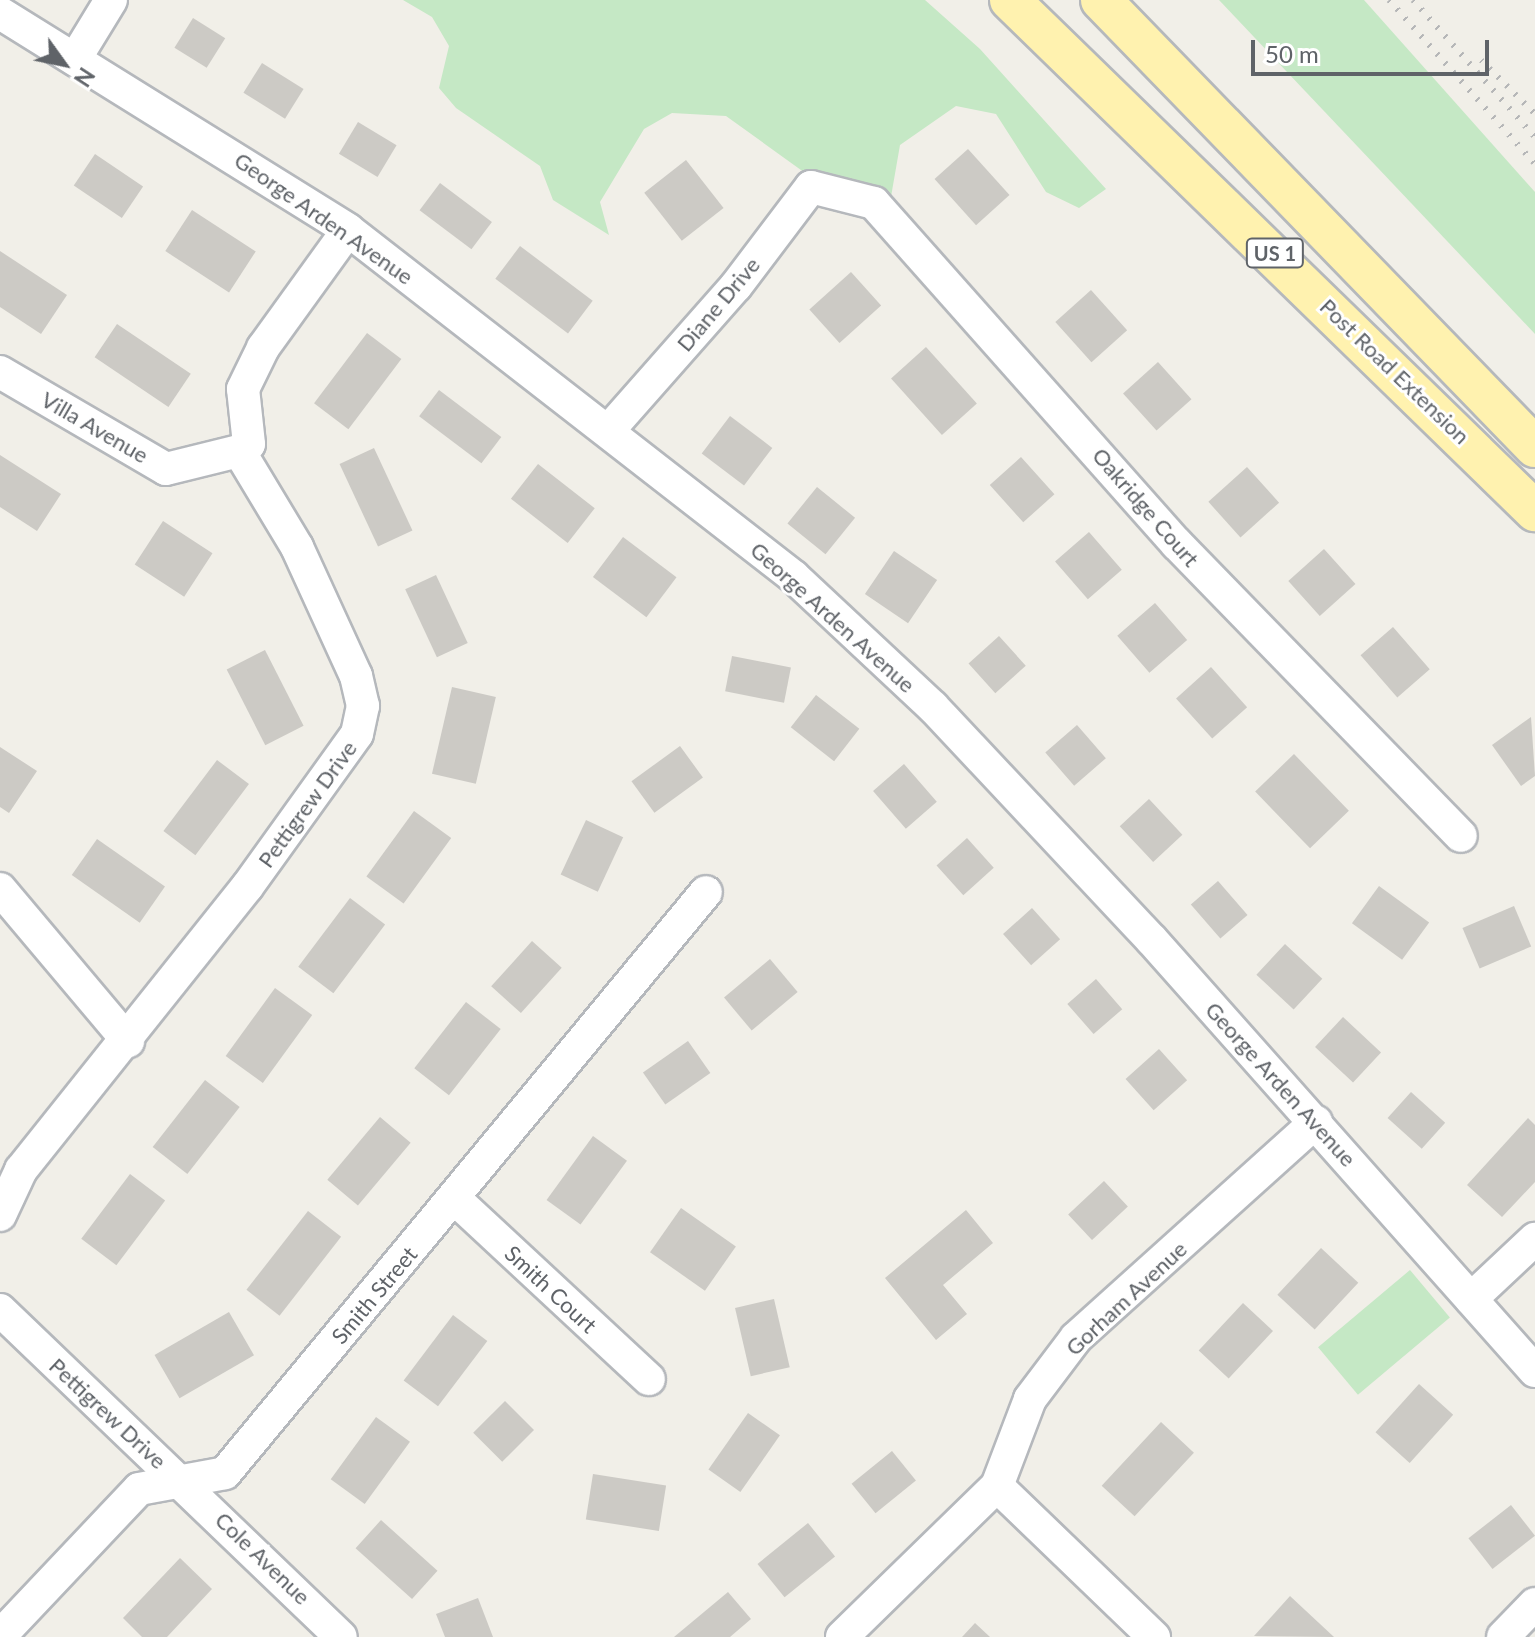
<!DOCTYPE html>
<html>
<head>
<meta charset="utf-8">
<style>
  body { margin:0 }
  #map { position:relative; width:1535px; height:1637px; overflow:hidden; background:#f1efe8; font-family:Lato,sans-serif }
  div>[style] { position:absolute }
  .green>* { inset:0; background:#c5e8c5; transform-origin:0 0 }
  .building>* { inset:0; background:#cccac5; transform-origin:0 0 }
  .roads { filter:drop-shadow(2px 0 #b5b8bc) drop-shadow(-2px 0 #b5b8bc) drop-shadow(0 2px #b5b8bc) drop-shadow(0 -2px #b5b8bc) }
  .minor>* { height:32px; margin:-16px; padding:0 16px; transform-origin:16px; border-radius:16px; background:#fff }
  .major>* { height:40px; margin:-20px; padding:0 20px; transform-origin:20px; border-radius:20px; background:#fff2af }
  .rail>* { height:6px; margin-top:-3px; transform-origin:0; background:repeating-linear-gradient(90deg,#b6b7b8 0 2px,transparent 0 12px) }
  span { translate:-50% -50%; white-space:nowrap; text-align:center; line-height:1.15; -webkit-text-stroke:6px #fff; paint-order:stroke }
  .shield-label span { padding:2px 6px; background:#fff; border:2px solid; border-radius:6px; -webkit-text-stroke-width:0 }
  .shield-label { font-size:20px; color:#5f6368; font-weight:700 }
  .street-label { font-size:22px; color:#5f6368 }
  .north { position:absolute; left:24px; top:24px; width:80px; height:80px; -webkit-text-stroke:6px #fff; paint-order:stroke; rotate:123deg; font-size:22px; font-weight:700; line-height:32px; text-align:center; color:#5f6368 }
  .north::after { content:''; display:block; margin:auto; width:28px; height:36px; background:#5f6368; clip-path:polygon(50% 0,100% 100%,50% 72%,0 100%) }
  .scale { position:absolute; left:1251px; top:40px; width:238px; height:36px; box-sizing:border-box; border:4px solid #5f6368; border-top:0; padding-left:10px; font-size:24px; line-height:28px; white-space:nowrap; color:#5f6368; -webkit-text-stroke:6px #fff; paint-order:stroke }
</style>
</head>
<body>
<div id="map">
  <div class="green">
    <i style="clip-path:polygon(403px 0,925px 0,980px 49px,1106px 189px,1079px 208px,1046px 192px,996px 114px,956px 106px,900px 145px,888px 214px,826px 188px,726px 116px,672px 113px,644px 129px,600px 202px,609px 235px,553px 200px,540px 166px,456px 108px,439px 88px,449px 46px,432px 17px)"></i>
    <i style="clip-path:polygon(1219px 0,1364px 0,1535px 192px,1535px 334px)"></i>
    <i style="left:1410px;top:1270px;width:62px;height:120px;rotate:50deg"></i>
  </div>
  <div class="building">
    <i style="left:193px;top:18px;width:38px;height:35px;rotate:32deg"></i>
    <i style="left:262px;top:63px;width:49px;height:35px;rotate:32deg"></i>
    <i style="left:358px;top:122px;width:45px;height:37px;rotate:31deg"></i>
    <i style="left:968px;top:149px;width:62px;height:45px;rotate:48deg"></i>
    <i style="left:95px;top:154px;width:58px;height:38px;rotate:34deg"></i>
    <i style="left:686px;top:160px;width:61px;height:53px;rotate:52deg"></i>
    <i style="left:440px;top:183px;width:65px;height:34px;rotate:37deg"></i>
    <i style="left:192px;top:210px;width:76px;height:49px;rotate:33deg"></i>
    <i style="left:520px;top:246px;width:91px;height:41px;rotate:37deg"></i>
    <i style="clip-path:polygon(0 251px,67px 295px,41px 334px,0 307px)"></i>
    <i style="left:851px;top:272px;width:45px;height:56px;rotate:48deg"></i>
    <i style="left:1091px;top:290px;width:54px;height:48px;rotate:48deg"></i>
    <i style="left:117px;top:324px;width:89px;height:40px;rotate:34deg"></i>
    <i style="left:367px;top:333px;width:43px;height:88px;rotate:37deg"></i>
    <i style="left:926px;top:347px;width:76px;height:47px;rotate:48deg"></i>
    <i style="left:1158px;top:362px;width:50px;height:47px;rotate:48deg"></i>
    <i style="left:439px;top:390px;width:78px;height:33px;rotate:37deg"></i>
    <i style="left:730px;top:416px;width:53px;height:47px;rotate:37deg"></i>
    <i style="left:374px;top:448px;width:91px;height:38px;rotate:65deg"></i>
    <i style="clip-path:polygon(0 455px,61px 494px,37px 531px,0 507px)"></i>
    <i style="left:1021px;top:457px;width:50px;height:42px;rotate:48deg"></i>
    <i style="left:538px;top:464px;width:72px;height:44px;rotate:38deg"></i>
    <i style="left:1247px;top:467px;width:48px;height:52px;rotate:48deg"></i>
    <i style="left:817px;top:487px;width:49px;height:47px;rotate:39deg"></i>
    <i style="left:163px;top:521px;width:59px;height:52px;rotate:33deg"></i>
    <i style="left:1089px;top:532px;width:50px;height:45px;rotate:49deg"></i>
    <i style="left:623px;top:537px;width:67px;height:50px;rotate:37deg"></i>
    <i style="left:1324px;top:549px;width:47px;height:48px;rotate:48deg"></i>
    <i style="left:894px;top:551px;width:52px;height:52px;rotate:34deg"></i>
    <i style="left:436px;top:575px;width:75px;height:34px;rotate:65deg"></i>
    <i style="left:1155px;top:603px;width:49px;height:50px;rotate:49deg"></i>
    <i style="left:1393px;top:627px;width:56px;height:43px;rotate:49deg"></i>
    <i style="left:999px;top:636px;width:40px;height:41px;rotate:48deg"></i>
    <i style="left:265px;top:650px;width:85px;height:43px;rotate:63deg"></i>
    <i style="left:732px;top:656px;width:60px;height:36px;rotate:11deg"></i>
    <i style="left:1211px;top:667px;width:54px;height:47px;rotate:48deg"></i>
    <i style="left:452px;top:687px;width:45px;height:89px;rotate:13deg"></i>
    <i style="left:816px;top:695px;width:55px;height:41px;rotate:38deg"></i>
    <i style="clip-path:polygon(1531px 717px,1535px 776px,1521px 786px,1492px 745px)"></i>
    <i style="left:1077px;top:725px;width:44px;height:42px;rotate:49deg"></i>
    <i style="left:680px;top:746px;width:39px;height:60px;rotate:54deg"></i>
    <i style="clip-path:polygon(0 747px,37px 771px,9px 813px,0 807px)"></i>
    <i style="left:1294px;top:754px;width:79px;height:54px;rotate:46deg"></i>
    <i style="left:217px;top:760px;width:40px;height:89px;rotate:37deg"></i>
    <i style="left:904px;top:764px;width:50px;height:41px;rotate:49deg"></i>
    <i style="left:1149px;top:799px;width:49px;height:40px;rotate:47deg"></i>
    <i style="left:414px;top:811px;width:46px;height:81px;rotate:36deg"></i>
    <i style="left:586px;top:820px;width:41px;height:60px;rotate:25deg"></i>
    <i style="left:967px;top:838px;width:40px;height:41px;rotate:48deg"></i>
    <i style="left:97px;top:839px;width:83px;height:44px;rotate:35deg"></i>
    <i style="left:1218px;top:881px;width:45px;height:36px;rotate:49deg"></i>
    <i style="left:1379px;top:886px;width:62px;height:46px;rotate:36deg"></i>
    <i style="left:350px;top:898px;width:44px;height:86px;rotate:37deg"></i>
    <i style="left:1514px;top:906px;width:44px;height:56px;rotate:67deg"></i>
    <i style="left:1032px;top:908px;width:42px;height:39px;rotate:48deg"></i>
    <i style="left:532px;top:941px;width:40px;height:61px;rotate:42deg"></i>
    <i style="left:1285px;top:944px;width:51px;height:42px;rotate:43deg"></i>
    <i style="left:770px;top:959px;width:43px;height:60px;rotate:50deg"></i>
    <i style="left:1096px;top:979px;width:40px;height:38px;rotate:49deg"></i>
    <i style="left:275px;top:988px;width:46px;height:84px;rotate:36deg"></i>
    <i style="left:466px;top:1002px;width:44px;height:84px;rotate:38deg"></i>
    <i style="left:1343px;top:1017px;width:52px;height:41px;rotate:43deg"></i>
    <i style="left:688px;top:1041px;width:39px;height:55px;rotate:55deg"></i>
    <i style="left:1159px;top:1049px;width:42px;height:45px;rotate:48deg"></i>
    <i style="left:205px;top:1080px;width:44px;height:85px;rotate:38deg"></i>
    <i style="left:1411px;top:1092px;width:46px;height:35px;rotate:42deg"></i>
    <i style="left:380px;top:1117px;width:40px;height:82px;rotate:40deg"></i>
    <i style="clip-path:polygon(1528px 1118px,1535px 1125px,1535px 1182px,1502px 1217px,1467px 1185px)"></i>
    <i style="left:593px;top:1136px;width:42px;height:79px;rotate:36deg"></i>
    <i style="left:130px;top:1174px;width:44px;height:81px;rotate:37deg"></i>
    <i style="left:1104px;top:1181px;width:35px;height:49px;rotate:47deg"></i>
    <i style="left:681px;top:1208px;width:67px;height:54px;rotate:35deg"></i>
    <i style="clip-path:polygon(966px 1210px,993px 1243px,943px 1285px,967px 1314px,936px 1340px,885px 1278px)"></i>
    <i style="left:308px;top:1211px;width:42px;height:100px;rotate:38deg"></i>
    <i style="left:1321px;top:1248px;width:51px;height:64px;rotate:43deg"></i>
    <i style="left:774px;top:1299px;width:70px;height:40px;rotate:77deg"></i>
    <i style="left:1243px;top:1303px;width:41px;height:65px;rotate:43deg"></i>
    <i style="left:229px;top:1312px;width:50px;height:86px;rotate:60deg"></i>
    <i style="left:453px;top:1315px;width:43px;height:82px;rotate:37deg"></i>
    <i style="left:1419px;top:1384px;width:46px;height:65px;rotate:42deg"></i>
    <i style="left:505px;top:1401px;width:41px;height:45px;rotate:45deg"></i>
    <i style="left:748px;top:1413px;width:39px;height:69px;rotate:35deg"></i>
    <i style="left:376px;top:1417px;width:42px;height:77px;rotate:36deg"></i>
    <i style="left:1161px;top:1422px;width:45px;height:87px;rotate:43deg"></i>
    <i style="left:892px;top:1451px;width:38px;height:52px;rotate:51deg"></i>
    <i style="left:593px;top:1474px;width:74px;height:46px;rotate:9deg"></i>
    <i style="left:1511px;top:1505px;width:39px;height:54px;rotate:52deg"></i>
    <i style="left:381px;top:1520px;width:76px;height:38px;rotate:42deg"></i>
    <i style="left:808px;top:1523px;width:43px;height:65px;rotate:51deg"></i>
    <i style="clip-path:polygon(180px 1558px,212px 1589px,167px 1637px,142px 1637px,123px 1618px)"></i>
    <i style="clip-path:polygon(728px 1592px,751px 1619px,730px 1637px,674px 1637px)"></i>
    <i style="clip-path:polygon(1290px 1596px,1334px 1637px,1254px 1636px)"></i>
    <i style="clip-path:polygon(478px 1598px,493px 1637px,445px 1637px,436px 1614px)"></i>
    <i style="clip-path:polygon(975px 1623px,990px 1637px,962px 1637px)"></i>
  </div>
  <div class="roads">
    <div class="minor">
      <i style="left:0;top:13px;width:410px;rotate:31.9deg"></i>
      <i style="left:348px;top:230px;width:565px;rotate:37.88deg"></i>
      <i style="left:794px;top:577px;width:190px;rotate:43.1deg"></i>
      <i style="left:933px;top:707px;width:318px;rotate:46.8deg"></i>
      <i style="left:1151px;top:939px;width:578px;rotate:48.37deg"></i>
      <i style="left:75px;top:59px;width:69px;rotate:-58.6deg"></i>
      <i style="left:0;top:372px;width:192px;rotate:30.3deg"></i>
      <i style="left:166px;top:469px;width:75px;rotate:-13.9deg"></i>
      <i style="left:239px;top:451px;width:12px;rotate:-35deg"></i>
      <i style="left:249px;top:444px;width:55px;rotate:-96.2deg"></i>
      <i style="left:243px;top:389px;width:46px;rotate:-64deg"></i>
      <i style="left:263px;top:348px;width:145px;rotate:-54.2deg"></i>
      <i style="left:608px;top:431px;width:193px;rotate:-48.6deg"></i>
      <i style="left:736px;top:286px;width:124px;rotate:-52.9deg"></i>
      <i style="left:811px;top:187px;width:65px;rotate:14.3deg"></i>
      <i style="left:874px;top:203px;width:456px;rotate:48.4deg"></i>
      <i style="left:1177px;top:544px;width:407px;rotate:45.8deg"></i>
      <i style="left:0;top:889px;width:199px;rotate:49.9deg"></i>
      <i style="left:454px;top:1198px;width:266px;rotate:42.9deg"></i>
      <i style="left:0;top:1215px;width:50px;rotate:-65deg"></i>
      <i style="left:21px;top:1170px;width:362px;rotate:-51.4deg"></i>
      <i style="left:247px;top:887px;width:188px;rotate:-54.3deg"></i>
      <i style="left:357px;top:734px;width:29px;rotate:-78deg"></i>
      <i style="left:363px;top:706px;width:31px;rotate:-103deg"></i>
      <i style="left:356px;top:676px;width:142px;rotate:-114.6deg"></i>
      <i style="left:297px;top:547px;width:112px;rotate:-121.1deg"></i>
      <i style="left:1471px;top:1299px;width:88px;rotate:-43.2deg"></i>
      <i style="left:0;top:1310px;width:472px;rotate:43.8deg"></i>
      <i style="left:997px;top:1486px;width:218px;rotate:43.9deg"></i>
      <i style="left:0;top:1636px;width:202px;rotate:-46.6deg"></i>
      <i style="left:139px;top:1489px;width:87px;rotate:-10.5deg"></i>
      <i style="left:225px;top:1473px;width:754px;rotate:-50.38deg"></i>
      <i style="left:842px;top:1637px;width:216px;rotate:-44.3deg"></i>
      <i style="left:997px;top:1486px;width:93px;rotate:-69.2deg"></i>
      <i style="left:1030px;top:1399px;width:76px;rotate:-53deg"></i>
      <i style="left:1076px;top:1338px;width:323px;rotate:-42deg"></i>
      <i style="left:1503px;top:1637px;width:46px;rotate:-45.9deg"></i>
    </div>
    <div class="major">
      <i style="left:1010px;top:0;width:733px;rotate:44.23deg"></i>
      <i style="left:1101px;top:0;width:623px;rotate:45.85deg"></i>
    </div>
  </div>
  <div class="rail">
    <i style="left:1389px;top:0;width:220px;rotate:48.3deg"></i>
    <i style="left:1413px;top:0;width:183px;rotate:48.3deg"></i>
    <i style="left:1481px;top:60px;width:76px;rotate:45deg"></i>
  </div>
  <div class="shield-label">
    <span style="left:1275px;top:253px">US 1</span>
  </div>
  <div class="street-label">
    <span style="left:324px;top:218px;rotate:35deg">George Arden Avenue</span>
    <span style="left:718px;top:304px;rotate:-50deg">Diane Drive</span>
    <span style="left:1395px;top:371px;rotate:44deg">Post Road Extension</span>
    <span style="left:95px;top:427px;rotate:30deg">Villa Avenue</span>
    <span style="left:1146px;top:507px;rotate:49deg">Oakridge Court</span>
    <span style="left:833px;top:617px;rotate:42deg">George Arden Avenue</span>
    <span style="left:307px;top:804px;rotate:-54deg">Pettigrew Drive</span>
    <span style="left:1281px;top:1084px;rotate:48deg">George Arden Avenue</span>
    <span style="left:551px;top:1289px;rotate:43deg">Smith Court</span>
    <span style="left:374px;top:1295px;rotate:-50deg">Smith Street</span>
    <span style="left:1126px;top:1298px;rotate:-43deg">Gorham Avenue</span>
    <span style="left:108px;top:1413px;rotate:43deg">Pettigrew Drive</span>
    <span style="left:263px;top:1558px;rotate:44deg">Cole Avenue</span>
  </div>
  <div class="north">N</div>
  <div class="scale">50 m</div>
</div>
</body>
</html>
